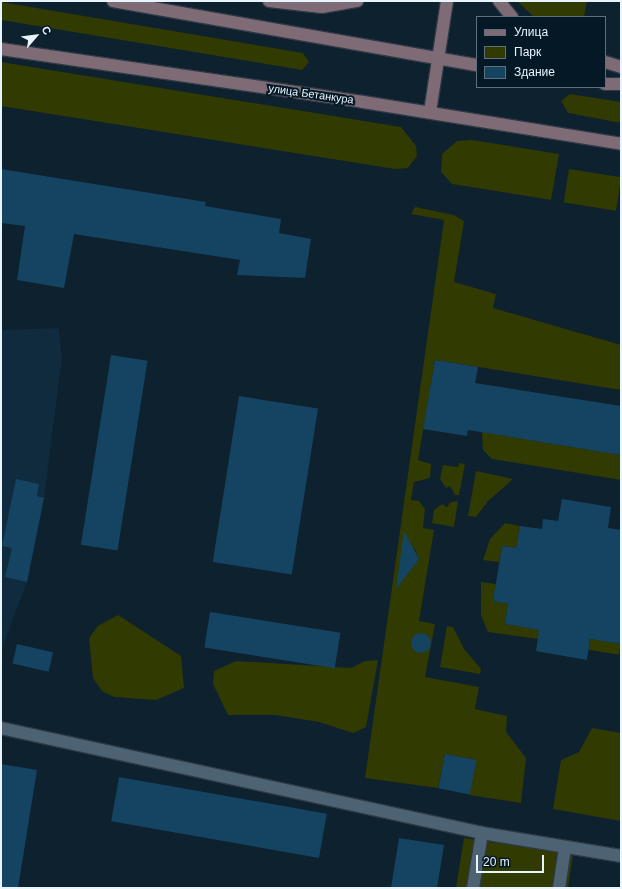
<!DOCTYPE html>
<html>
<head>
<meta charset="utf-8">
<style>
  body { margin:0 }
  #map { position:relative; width:622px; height:889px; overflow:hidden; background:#0d212f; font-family:Helvetica,sans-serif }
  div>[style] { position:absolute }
  .built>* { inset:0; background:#0f2b3d }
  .green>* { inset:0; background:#313a00; transform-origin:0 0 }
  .building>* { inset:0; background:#154462; transform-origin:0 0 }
  .round { border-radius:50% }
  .roads { filter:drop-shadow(1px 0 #2e3945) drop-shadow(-1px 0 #2e3945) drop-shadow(0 1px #2e3945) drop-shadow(0 -1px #2e3945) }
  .street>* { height:12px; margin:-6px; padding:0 6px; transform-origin:6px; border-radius:6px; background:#4d6373 }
  .secondary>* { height:12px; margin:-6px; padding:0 6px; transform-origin:6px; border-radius:6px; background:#7f6b75 }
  span { translate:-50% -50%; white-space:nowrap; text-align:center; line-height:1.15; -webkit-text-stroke:4px #041825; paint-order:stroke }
  .street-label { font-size:11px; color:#e8f4fe }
  .frame { position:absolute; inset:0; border:2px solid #e8f4fe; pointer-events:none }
  .legend { position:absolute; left:476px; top:16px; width:130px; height:72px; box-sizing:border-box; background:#041825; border:1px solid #5f707c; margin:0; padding:5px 7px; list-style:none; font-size:12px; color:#e8f4fe }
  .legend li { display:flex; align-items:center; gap:8px; height:20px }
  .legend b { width:20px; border:1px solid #5f707c }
  .north { position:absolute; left:16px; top:16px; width:40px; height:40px; -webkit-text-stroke:3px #041825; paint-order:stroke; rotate:62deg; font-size:11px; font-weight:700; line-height:16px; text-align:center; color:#e8f4fe }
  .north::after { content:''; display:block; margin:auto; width:14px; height:18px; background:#e8f4fe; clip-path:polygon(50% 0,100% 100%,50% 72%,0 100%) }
  .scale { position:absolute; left:476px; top:855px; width:68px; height:18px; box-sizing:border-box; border:2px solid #e8f4fe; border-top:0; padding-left:5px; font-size:12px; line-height:14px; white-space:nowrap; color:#e8f4fe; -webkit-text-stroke:3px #041825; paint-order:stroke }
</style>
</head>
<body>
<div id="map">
  <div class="built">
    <i style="clip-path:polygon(59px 328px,62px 357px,44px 498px,27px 582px,1px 651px,1px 330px)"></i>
  </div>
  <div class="green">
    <i style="clip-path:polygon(517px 1px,587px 1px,584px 17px,534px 17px)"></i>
    <i style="clip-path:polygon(1px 2px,303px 53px,309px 62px,302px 70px,1px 20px)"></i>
    <i style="clip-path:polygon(1px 62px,401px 127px,416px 146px,417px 156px,408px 168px,395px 169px,1px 106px)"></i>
    <i style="clip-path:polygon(570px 94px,621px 102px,621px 123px,568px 113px,561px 101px)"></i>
    <i style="clip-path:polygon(472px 140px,559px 154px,551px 200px,452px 184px,441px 172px,442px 154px,457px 141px)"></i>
    <i style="left:569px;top:169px;width:53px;height:34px;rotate:9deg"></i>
    <i style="clip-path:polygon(evenodd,415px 207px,454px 215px,464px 221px,454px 282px,496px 294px,493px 308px,621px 345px,621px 390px,435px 360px,418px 460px,431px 464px,430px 478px,414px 482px,411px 500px,419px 501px,425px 509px,423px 528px,434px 530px,419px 621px,435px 624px,425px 677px,479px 687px,475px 709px,507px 716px,506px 732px,526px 758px,521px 803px,469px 795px,476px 760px,445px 754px,438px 788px,365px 778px,444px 220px,411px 214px,415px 207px,409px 546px,414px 548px,419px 559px,407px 571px,409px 546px,415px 207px,422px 635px,429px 644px,421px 651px,414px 642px,422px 635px)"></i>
    <i style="clip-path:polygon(482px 432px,621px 455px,621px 480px,492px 459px,483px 450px)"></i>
    <i style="clip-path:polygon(459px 463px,465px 464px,459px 495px,455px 495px,450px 486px,446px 488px,440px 479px,443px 465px,458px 467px)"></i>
    <i style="clip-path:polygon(476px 471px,513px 479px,488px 501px,476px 517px,468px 516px)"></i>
    <i style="clip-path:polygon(458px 501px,454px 527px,432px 523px,434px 510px,442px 504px,447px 507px,451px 502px)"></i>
    <i style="clip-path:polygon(505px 523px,520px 526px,516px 548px,502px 546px,499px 562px,483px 560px,490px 539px)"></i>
    <i style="clip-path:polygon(481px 582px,496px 584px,493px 601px,508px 604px,505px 624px,540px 630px,538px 639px,488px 632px,481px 615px)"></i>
    <i style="clip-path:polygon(118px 615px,181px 656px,184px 688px,156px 700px,114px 697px,102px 691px,93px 678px,89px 638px,98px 626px)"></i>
    <i style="clip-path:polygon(447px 626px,453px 627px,464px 649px,481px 669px,480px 674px,440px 667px)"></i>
    <i style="left:590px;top:639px;width:31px;height:11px;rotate:9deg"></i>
    <i style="clip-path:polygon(378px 660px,366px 727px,353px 733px,319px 722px,276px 715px,228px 715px,213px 684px,214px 671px,236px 661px,351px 668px,365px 661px)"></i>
    <i style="clip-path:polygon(592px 728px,621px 733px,621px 821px,553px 809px,561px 760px,579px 752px)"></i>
    <i style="clip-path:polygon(464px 838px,573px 854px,568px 888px,456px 888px)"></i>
  </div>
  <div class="building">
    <i style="clip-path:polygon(1px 169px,206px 202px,205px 206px,281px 219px,279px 233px,311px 239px,305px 278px,237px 275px,240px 260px,74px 234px,64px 288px,17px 280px,25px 226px,1px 223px)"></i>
    <i style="left:111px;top:355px;width:37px;height:192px;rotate:9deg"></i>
    <i style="clip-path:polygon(435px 360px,478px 367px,475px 383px,621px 406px,621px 455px,468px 430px,467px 436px,423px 429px)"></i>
    <i style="left:239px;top:396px;width:80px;height:168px;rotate:9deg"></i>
    <i style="clip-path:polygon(16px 479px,39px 484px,37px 496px,44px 498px,27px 582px,5px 577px,12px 548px,2px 546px)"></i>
    <i style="clip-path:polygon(562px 499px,611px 507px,608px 528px,621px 530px,621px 644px,590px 639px,587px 660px,536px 651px,539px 630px,505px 624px,508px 604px,493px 601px,502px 546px,516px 548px,520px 526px,542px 529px,543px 519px,558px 521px)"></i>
    <i style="clip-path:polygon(404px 531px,419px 559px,396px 589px)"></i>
    <i style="left:210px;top:612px;width:132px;height:36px;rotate:9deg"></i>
    <i class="round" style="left:411px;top:633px;width:20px;height:20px"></i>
    <i style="left:17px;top:644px;width:37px;height:20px;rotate:13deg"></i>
    <i style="left:445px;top:754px;width:32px;height:35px;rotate:11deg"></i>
    <i style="clip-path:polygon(1px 764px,37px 770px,18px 888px,1px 888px)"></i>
    <i style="left:119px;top:777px;width:211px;height:45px;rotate:10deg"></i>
    <i style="clip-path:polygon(399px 838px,444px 845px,437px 888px,391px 888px)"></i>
  </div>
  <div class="roads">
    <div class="street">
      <i style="left:1px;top:728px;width:492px;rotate:12.3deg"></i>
      <i style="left:482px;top:833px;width:141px;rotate:9.4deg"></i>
      <i style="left:473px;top:888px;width:56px;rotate:-80.7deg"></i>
      <i style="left:559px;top:888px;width:40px;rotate:-81.5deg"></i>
    </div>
    <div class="secondary">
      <i style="left:113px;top:1px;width:370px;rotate:10deg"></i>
      <i style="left:269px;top:1px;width:53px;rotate:6.5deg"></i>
      <i style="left:322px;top:7px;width:36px;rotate:-10deg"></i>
      <i style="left:499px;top:1px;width:21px;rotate:51deg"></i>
      <i style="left:1px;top:49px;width:366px;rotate:8.3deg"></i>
      <i style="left:363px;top:102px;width:261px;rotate:9.2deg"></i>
      <i style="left:605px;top:62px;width:17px;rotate:17deg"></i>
      <i style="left:605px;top:84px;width:16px"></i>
      <i style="left:430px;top:112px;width:112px;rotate:-81.3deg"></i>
    </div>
  </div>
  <div class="street-label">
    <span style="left:311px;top:94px;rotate:8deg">улица Бетанкура</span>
  </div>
  <div class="frame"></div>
  <ul class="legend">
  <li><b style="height:5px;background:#7f6b75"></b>Улица</li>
  <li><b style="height:11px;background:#313a00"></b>Парк</li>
  <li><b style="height:11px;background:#154462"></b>Здание</li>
  </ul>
  <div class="north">С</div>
  <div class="scale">20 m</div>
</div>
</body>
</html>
